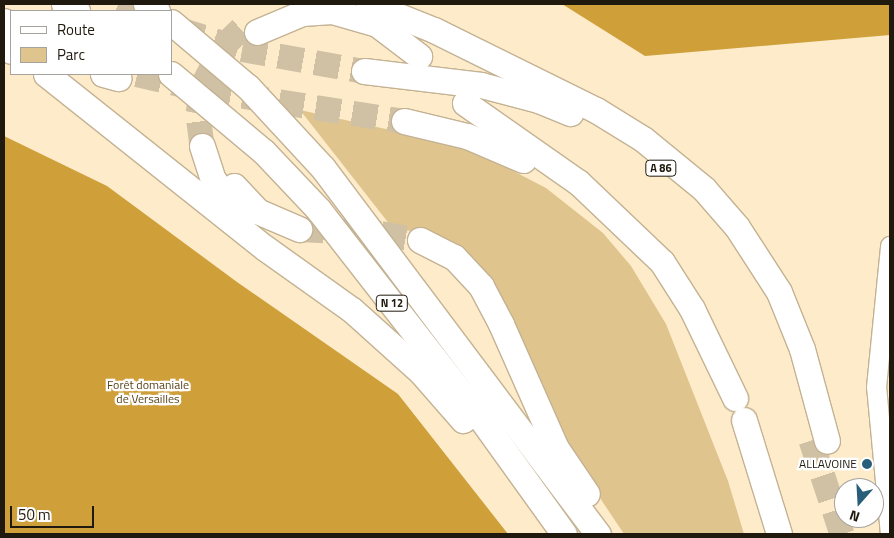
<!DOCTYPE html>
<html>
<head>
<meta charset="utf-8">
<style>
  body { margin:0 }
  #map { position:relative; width:894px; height:538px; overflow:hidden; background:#fdebca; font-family:"Titillium Web",sans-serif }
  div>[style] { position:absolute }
  .green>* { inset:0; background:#e0c48d }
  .forest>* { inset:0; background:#cf9f39 }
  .highway-tunnel>* { height:25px; margin-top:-12.5px; transform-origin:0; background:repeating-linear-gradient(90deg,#d1c1a4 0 25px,transparent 0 37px) }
  .roads { filter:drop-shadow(1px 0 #c3b293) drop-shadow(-1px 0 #c3b293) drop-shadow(0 1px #c3b293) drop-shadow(0 -1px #c3b293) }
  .secondary>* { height:19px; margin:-9.5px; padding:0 9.5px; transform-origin:9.5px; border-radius:9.5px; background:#fff }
  .highway>* { height:25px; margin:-12.5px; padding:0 12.5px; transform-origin:12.5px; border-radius:12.5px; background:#fff }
  .dots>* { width:14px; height:14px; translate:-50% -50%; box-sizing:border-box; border:2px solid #fff; border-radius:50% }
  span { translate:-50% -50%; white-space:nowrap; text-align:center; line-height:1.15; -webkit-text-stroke:4.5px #fff; paint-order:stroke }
  .shield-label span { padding:1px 4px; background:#fff; border:1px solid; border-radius:4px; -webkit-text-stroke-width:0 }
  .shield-label { font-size:11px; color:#201a0e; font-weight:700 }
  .park-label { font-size:12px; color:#58441b }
  .poi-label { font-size:12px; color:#201a0e }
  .right { translate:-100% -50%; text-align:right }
  .frame { position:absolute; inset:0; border:5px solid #201a0e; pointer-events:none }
  .legend { position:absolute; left:10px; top:10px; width:162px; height:65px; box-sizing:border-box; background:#fff; border:1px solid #a6a39f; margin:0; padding:6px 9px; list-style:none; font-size:15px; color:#201a0e }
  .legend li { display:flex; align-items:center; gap:10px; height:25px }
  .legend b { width:25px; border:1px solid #a6a39f }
  .north { position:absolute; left:834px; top:478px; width:50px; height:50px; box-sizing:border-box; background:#fff; border:1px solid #a6a39f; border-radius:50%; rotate:199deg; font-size:14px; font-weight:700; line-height:20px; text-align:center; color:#201a0e }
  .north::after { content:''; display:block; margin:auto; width:18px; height:22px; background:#285e79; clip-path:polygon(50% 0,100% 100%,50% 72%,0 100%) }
  .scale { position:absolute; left:10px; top:506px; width:84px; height:22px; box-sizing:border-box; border:2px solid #201a0e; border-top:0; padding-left:6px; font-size:15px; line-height:18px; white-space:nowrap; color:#201a0e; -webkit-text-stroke:4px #fff; paint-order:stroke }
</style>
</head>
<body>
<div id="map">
  <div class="green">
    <i style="clip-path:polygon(300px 110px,440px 141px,479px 153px,546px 188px,603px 233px,631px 266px,666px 324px,728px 481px,744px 534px,624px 534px,566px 447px,503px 306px,414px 231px,394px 230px)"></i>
  </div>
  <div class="forest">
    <i style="clip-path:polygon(562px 4px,890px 4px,890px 35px,645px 56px)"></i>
    <i style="clip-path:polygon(4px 136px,107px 186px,237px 282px,398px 394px,508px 534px,4px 534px)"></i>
  </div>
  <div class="highway-tunnel">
    <i style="left:118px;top:4px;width:17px;rotate:24deg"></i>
    <i style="left:179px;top:29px;width:66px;rotate:17.6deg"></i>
    <i style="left:242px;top:49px;width:124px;rotate:10.2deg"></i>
    <i style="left:137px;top:74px;width:71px;rotate:13.1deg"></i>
    <i style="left:206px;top:90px;width:200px;rotate:8.9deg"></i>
    <i style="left:202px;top:146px;width:33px;rotate:-97deg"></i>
    <i style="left:198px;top:113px;width:29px;rotate:-80deg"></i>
    <i style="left:203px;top:84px;width:43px;rotate:-62.2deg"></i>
    <i style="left:223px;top:46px;width:35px;rotate:-44deg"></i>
    <i style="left:299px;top:229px;width:82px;rotate:2.8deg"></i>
    <i style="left:381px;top:233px;width:40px;rotate:10deg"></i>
    <i style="left:811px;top:440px;width:99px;rotate:71.7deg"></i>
  </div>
  <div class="roads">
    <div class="secondary">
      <i style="left:890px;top:534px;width:148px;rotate:-95.4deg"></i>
      <i style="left:876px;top:387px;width:142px;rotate:-84.3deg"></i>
    </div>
    <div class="highway">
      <i style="left:64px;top:4px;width:15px;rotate:28deg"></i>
      <i style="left:146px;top:4px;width:13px;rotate:32deg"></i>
      <i style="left:369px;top:4px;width:70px;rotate:21.8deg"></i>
      <i style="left:434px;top:30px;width:181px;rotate:26.3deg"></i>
      <i style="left:596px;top:110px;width:55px;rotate:31.7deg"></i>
      <i style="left:643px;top:139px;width:79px;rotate:39.3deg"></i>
      <i style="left:704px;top:189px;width:50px;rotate:49deg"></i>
      <i style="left:737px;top:227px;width:77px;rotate:57.1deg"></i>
      <i style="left:779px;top:292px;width:61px;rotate:68deg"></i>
      <i style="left:802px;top:349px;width:95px;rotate:74.8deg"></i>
      <i style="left:4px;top:21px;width:8px;rotate:30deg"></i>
      <i style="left:171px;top:22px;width:101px;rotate:40.2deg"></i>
      <i style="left:248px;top:87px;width:110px;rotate:47.2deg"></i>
      <i style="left:323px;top:168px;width:458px;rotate:53.1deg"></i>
      <i style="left:257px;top:32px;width:49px;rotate:-22.9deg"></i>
      <i style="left:302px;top:13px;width:30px;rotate:-4deg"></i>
      <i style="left:332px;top:11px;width:47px;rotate:16.1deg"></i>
      <i style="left:377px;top:24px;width:53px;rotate:37.3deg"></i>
      <i style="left:4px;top:45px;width:9px;rotate:41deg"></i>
      <i style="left:364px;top:71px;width:118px;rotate:6.8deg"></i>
      <i style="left:481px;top:85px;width:59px;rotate:14.7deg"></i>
      <i style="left:538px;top:100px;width:35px;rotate:22deg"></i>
      <i style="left:46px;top:74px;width:280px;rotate:38.5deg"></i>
      <i style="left:265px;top:248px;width:107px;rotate:35.5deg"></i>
      <i style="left:352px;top:310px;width:93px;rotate:41.9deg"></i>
      <i style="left:421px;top:372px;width:64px;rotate:48.8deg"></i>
      <i style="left:103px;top:74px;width:16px;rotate:15deg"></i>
      <i style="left:171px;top:74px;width:121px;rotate:40deg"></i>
      <i style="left:264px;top:152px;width:79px;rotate:46.5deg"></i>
      <i style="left:318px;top:209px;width:259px;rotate:52.1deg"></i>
      <i style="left:477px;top:413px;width:149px;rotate:54.3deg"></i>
      <i style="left:465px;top:103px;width:138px;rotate:35deg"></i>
      <i style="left:578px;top:182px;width:116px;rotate:43.6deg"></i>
      <i style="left:662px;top:262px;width:56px;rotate:57.4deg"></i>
      <i style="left:692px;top:309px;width:99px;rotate:64.2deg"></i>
      <i style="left:404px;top:121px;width:65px;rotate:13.4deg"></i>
      <i style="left:467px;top:136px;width:61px;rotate:23.2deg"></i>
      <i style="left:202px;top:146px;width:35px;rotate:72deg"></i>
      <i style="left:213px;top:179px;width:46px;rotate:53.9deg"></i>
      <i style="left:234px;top:186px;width:34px;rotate:47deg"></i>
      <i style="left:257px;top:211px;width:46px;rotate:23.2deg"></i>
      <i style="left:420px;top:240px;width:38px;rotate:27deg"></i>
      <i style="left:454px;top:257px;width:40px;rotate:47deg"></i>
      <i style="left:481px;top:286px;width:43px;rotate:62.2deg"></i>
      <i style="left:501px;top:324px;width:136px;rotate:66.1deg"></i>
      <i style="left:556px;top:448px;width:55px;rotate:56deg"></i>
      <i style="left:744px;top:420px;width:119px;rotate:72.9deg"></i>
    </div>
  </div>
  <div class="dots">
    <i style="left:867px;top:464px;background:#285e79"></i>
  </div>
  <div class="shield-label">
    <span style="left:661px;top:168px">A 86</span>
    <span style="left:392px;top:303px">N 12</span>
  </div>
  <div class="park-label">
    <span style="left:148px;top:392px">Forêt domaniale<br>de Versailles</span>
  </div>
  <div class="poi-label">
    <span class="right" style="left:857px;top:464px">ALLAVOINE</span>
  </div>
  <div class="frame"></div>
  <ul class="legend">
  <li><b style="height:6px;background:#fff"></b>Route</li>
  <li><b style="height:14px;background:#e0c48d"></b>Parc</li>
  </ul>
  <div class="north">N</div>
  <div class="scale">50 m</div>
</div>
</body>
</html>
